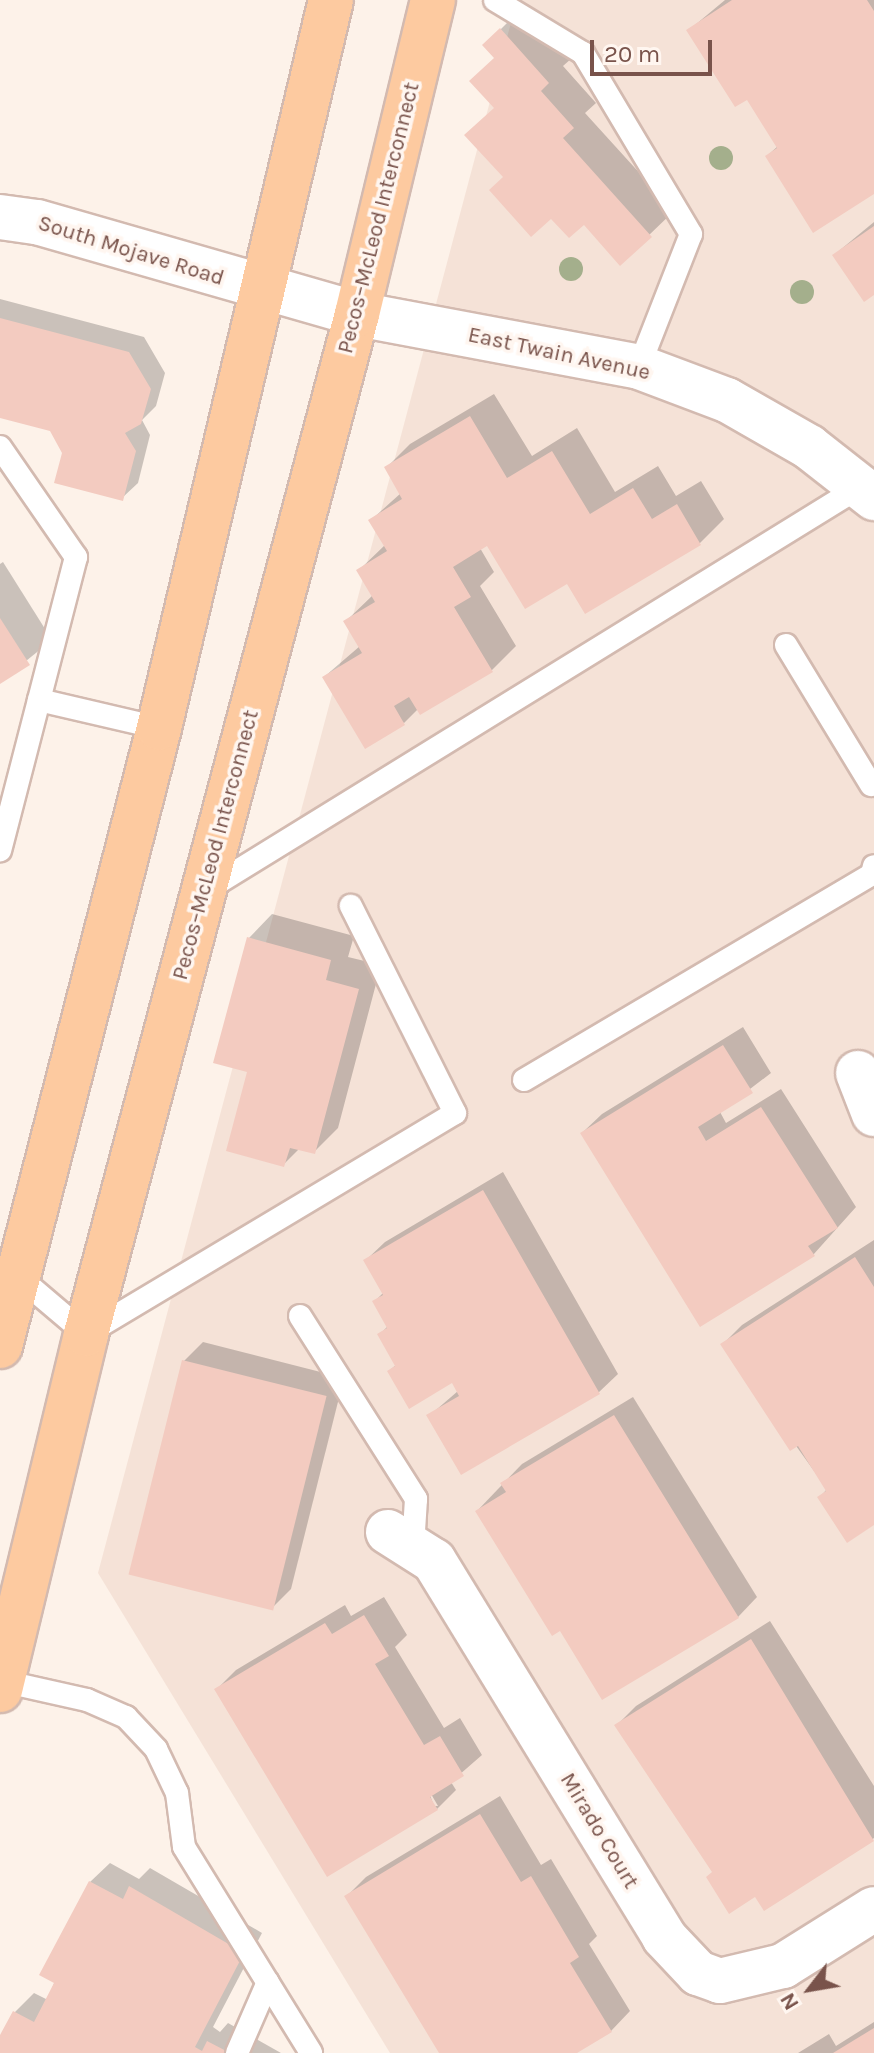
<!DOCTYPE html>
<html>
<head>
<meta charset="utf-8">
<style>
  body { margin:0 }
  #map { position:relative; width:874px; height:2053px; overflow:hidden; background:#fdf2e9; font-family:Karla,sans-serif }
  div>[style] { position:absolute }
  .residential>* { inset:0; background:#f5e2d7 }
  .shadow>* { inset:0; background:#0003 }
  .building>* { inset:0; background:#f3cbc0; transform-origin:0 0 }
  .roads { filter:drop-shadow(2px 0 #d3bab0) drop-shadow(-2px 0 #d3bab0) drop-shadow(0 2px #d3bab0) drop-shadow(0 -2px #d3bab0) }
  .lane>* { height:22px; margin:-11px; padding:0 11px; transform-origin:11px; border-radius:11px; background:#fff }
  .street>* { height:44px; margin:-22px; padding:0 22px; transform-origin:22px; border-radius:22px; background:#fff }
  .secondary>* { height:44px; margin:-22px; padding:0 22px; transform-origin:22px; border-radius:22px; background:#fff }
  .primary>* { height:44px; margin:-22px; padding:0 22px; transform-origin:22px; border-radius:22px; background:#fdcaa0 }
  .trees>* { width:24px; height:24px; margin:-12px; border-radius:50%; background:#a4af8c }
  span { translate:-50% -50%; white-space:nowrap; text-align:center; line-height:1.15; -webkit-text-stroke:7px #fff6f0; paint-order:stroke }
  .street-label { font-size:22px; color:#79534b }
  .north { position:absolute; left:770px; top:1949px; width:80px; height:80px; -webkit-text-stroke:6px #fff6f0; paint-order:stroke; rotate:239deg; font-size:22px; font-weight:700; line-height:32px; text-align:center; color:#79534b }
  .north::after { content:''; display:block; margin:auto; width:28px; height:36px; background:#79534b; clip-path:polygon(50% 0,100% 100%,50% 72%,0 100%) }
  .scale { position:absolute; left:590px; top:40px; width:122px; height:36px; box-sizing:border-box; border:4px solid #79534b; border-top:0; padding-left:10px; font-size:24px; line-height:28px; white-space:nowrap; color:#79534b; -webkit-text-stroke:6px #fff6f0; paint-order:stroke }
</style>
</head>
<body>
<div id="map">
  <div class="residential">
    <i style="clip-path:polygon(517px 0,874px 0,874px 2053px,390px 2053px,98px 1573px)"></i>
  </div>
  <div class="shadow">
    <i style="clip-path:polygon(725px 0,874px 0,874px 192px,767px 156px,778px 146px,748px 97px,689px 30px)"></i>
    <i style="clip-path:polygon(509px 21px,572px 58px,563px 66px,596px 103px,585px 113px,674px 211px,620px 263px,584px 222px,551px 216px,505px 177px,496px 107px,496px 57px,485px 45px)"></i>
    <i style="clip-path:polygon(874px 222px,874px 293px,834px 255px)"></i>
    <i style="clip-path:polygon(0 299px,144px 337px,165px 373px,156px 406px,142px 420px,150px 435px,138px 483px,122px 498px,64px 453px,51px 430px,0 416px)"></i>
    <i style="clip-path:polygon(494px 394px,532px 456px,577px 428px,615px 492px,658px 466px,676px 496px,701px 481px,724px 519px,700px 543px,586px 611px,568px 582px,488px 544px,480px 548px,494px 572px,480px 586px,516px 646px,492px 670px,421px 713px,418px 709px,404px 723px,324px 677px,360px 646px,346px 621px,373px 595px,358px 571px,385px 545px,371px 520px,401px 493px,386px 468px,410px 444px)"></i>
    <i style="clip-path:polygon(3px 562px,52px 640px,0 682px,0 564px)"></i>
    <i style="clip-path:polygon(272px 914px,354px 936px,348px 957px,381px 965px,338px 1128px,314px 1152px,300px 1148px,284px 1164px,250px 1070px,249px 938px)"></i>
    <i style="clip-path:polygon(743px 1027px,771px 1073px,720px 1112px,726px 1123px,781px 1089px,856px 1207px,813px 1255px,582px 1133px,602px 1114px)"></i>
    <i style="clip-path:polygon(503px 1172px,618px 1374px,598px 1393px,429px 1416px,458px 1391px,453px 1381px,389px 1371px,397px 1364px,380px 1334px,388px 1326px,374px 1302px,384px 1292px,365px 1261px,385px 1242px)"></i>
    <i style="clip-path:polygon(874px 1240px,874px 1523px,820px 1497px,827px 1489px,723px 1344px,742px 1325px)"></i>
    <i style="clip-path:polygon(203px 1342px,344px 1378px,291px 1589px,272px 1608px,184px 1361px)"></i>
    <i style="clip-path:polygon(633px 1397px,757px 1597px,738px 1617px,561px 1628px,477px 1511px,522px 1464px)"></i>
    <i style="clip-path:polygon(evenodd,384px 1597px,407px 1635px,395px 1647px,444px 1728px,460px 1718px,482px 1755px,451px 1782px,456px 1790px,437px 1809px,217px 1689px,236px 1670px,345px 1605px,351px 1616px,384px 1597px,427px 1787px,438px 1806px,434px 1806px,427px 1787px)"></i>
    <i style="clip-path:polygon(770px 1621px,874px 1786px,874px 1838px,765px 1908px,756px 1895px,713px 1872px,617px 1725px,636px 1706px)"></i>
    <i style="clip-path:polygon(500px 1796px,541px 1865px,551px 1859px,597px 1936px,589px 1944px,630px 2011px,611px 2031px,573px 2053px,441px 2053px,347px 1896px,366px 1877px)"></i>
    <i style="clip-path:polygon(110px 1863px,139px 1879px,150px 1868px,262px 1933px,213px 2027px,220px 2032px,228px 2023px,281px 2053px,0 2053px,0 2040px,15px 2012px,34px 1993px,48px 2000px,90px 1882px)"></i>
    <i style="clip-path:polygon(874px 2022px,874px 2053px,798px 2053px,829px 2034px,836px 2046px)"></i>
  </div>
  <div class="building">
    <i style="clip-path:polygon(732px 0,867px 0,874px 11px,874px 194px,813px 233px,765px 156px,777px 148px,747px 100px,735px 107px,686px 30px)"></i>
    <i style="clip-path:polygon(500px 28px,549px 83px,541px 91px,574px 128px,563px 138px,652px 237px,620px 266px,584px 225px,569px 238px,551px 219px,531px 237px,489px 190px,503px 177px,464px 135px,494px 108px,469px 81px,494px 58px,482px 45px)"></i>
    <i style="clip-path:polygon(874px 226px,874px 295px,864px 302px,832px 255px)"></i>
    <i style="clip-path:polygon(0 318px,129px 352px,151px 389px,141px 424px,125px 433px,136px 451px,123px 501px,54px 483px,62px 453px,50px 431px,0 418px)"></i>
    <i style="clip-path:polygon(470px 416px,507px 478px,552px 451px,590px 514px,633px 488px,652px 519px,677px 504px,701px 545px,585px 614px,567px 584px,525px 609px,487px 546px,453px 567px,471px 597px,454px 607px,493px 672px,420px 715px,409px 697px,394px 706px,405px 725px,365px 749px,322px 677px,362px 653px,343px 621px,375px 602px,356px 570px,387px 551px,368px 520px,402px 499px,384px 467px)"></i>
    <i style="clip-path:polygon(0 618px,30px 665px,0 684px)"></i>
    <i style="clip-path:polygon(247px 937px,331px 960px,326px 980px,359px 989px,315px 1154px,290px 1148px,284px 1167px,226px 1151px,247px 1072px,213px 1063px)"></i>
    <i style="clip-path:polygon(723px 1045px,753px 1093px,698px 1127px,706px 1141px,761px 1107px,838px 1228px,808px 1246px,815px 1256px,700px 1327px,580px 1133px)"></i>
    <i style="clip-path:polygon(483px 1190px,600px 1394px,461px 1475px,426px 1415px,459px 1396px,452px 1383px,409px 1409px,387px 1371px,395px 1366px,377px 1334px,387px 1328px,372px 1301px,383px 1295px,363px 1260px)"></i>
    <i style="clip-path:polygon(855px 1257px,874px 1287px,874px 1525px,847px 1543px,817px 1497px,826px 1491px,798px 1446px,790px 1451px,720px 1344px)"></i>
    <i style="left:182px;top:1360px;width:149px;height:221px;rotate:14deg"></i>
    <i style="clip-path:polygon(614px 1415px,739px 1618px,602px 1700px,560px 1631px,552px 1636px,475px 1511px,506px 1492px,500px 1483px)"></i>
    <i style="clip-path:polygon(364px 1615px,389px 1656px,375px 1664px,424px 1745px,440px 1736px,464px 1776px,430px 1797px,438px 1810px,327px 1877px,214px 1689px,325px 1623px,332px 1634px)"></i>
    <i style="clip-path:polygon(751px 1639px,874px 1841px,764px 1911px,755px 1897px,729px 1914px,706px 1877px,712px 1872px,614px 1725px)"></i>
    <i style="clip-path:polygon(480px 1814px,521px 1882px,531px 1876px,579px 1957px,570px 1963px,612px 2032px,577px 2053px,439px 2053px,344px 1896px)"></i>
    <i style="clip-path:polygon(89px 1881px,123px 1899px,129px 1886px,244px 1953px,195px 2047px,202px 2051px,207px 2041px,230px 2053px,0 2053px,0 2035px,13px 2011px,34px 2022px,54px 1983px,39px 1975px)"></i>
    <i style="clip-path:polygon(874px 2028px,874px 2053px,833px 2053px)"></i>
  </div>
  <div class="roads">
    <div class="lane">
      <i style="left:495px;top:0;width:103px;rotate:31.1deg"></i>
      <i style="left:583px;top:53px;width:211px;rotate:59.2deg"></i>
      <i style="left:691px;top:234px;width:143px;rotate:111.4deg"></i>
      <i style="left:0;top:447px;width:134px;rotate:55.4deg"></i>
      <i style="left:76px;top:557px;width:303px;rotate:104.5deg"></i>
      <i style="left:786px;top:645px;width:164px;rotate:58.7deg"></i>
      <i style="left:39px;top:700px;width:123px;rotate:13.1deg"></i>
      <i style="left:208px;top:889px;width:766px;rotate:-31.66deg"></i>
      <i style="left:524px;top:1080px;width:404px;rotate:-30.6deg"></i>
      <i style="left:872px;top:874px;width:8px;rotate:-76deg"></i>
      <i style="left:14px;top:1273px;width:94px;rotate:40.3deg"></i>
      <i style="left:86px;top:1334px;width:430px;rotate:-30.9deg"></i>
      <i style="left:455px;top:1113px;width:232px;rotate:-116.7deg"></i>
      <i style="left:300px;top:1316px;width:217px;rotate:57.6deg"></i>
      <i style="left:416px;top:1499px;width:48px;rotate:93.6deg"></i>
      <i style="left:2px;top:1681px;width:87px;rotate:12.6deg"></i>
      <i style="left:87px;top:1700px;width:43px;rotate:23.6deg"></i>
      <i style="left:126px;top:1717px;width:44px;rotate:46.8deg"></i>
      <i style="left:156px;top:1749px;width:49px;rotate:64.5deg"></i>
      <i style="left:177px;top:1793px;width:54px;rotate:82.6deg"></i>
      <i style="left:184px;top:1847px;width:242px;rotate:58.3deg"></i>
      <i style="left:237px;top:2053px;width:77px;rotate:-66.4deg"></i>
    </div>
    <div class="street">
      <i style="left:858px;top:1073px;width:44px;rotate:68.7deg"></i>
      <i style="left:388px;top:1532px;width:54px;rotate:32.2deg"></i>
      <i style="left:434px;top:1561px;width:441px;rotate:58.5deg"></i>
      <i style="left:664px;top:1937px;width:50px;rotate:46.6deg"></i>
      <i style="left:698px;top:1973px;width:23px;rotate:20deg"></i>
      <i style="left:720px;top:1981px;width:65px;rotate:-13.4deg"></i>
      <i style="left:783px;top:1966px;width:107px;rotate:-32.1deg"></i>
    </div>
    <div class="secondary">
      <i style="left:0;top:217px;width:37px;rotate:8deg"></i>
      <i style="left:37px;top:222px;width:333px;rotate:16deg"></i>
      <i style="left:357px;top:314px;width:287px;rotate:10.6deg"></i>
      <i style="left:639px;top:367px;width:94px;rotate:20.6deg"></i>
      <i style="left:727px;top:400px;width:95px;rotate:29.8deg"></i>
      <i style="left:809px;top:447px;width:83px;rotate:38.1deg"></i>
    </div>
    <div class="primary">
      <i style="left:0;top:1346px;width:638px;rotate:-75.57deg"></i>
      <i style="left:159px;top:728px;width:748px;rotate:-76.71deg"></i>
      <i style="left:0;top:1690px;width:366px;rotate:-76.4deg"></i>
      <i style="left:86px;top:1334px;width:1055px;rotate:-75.12deg"></i>
      <i style="left:357px;top:314px;width:323px;rotate:-76.4deg"></i>
    </div>
  </div>
  <div class="trees">
    <i style="left:721px;top:158px"></i>
    <i style="left:571px;top:269px"></i>
    <i style="left:802px;top:292px"></i>
  </div>
  <div class="street-label">
    <span style="left:379px;top:218px;rotate:-76deg">Pecos–McLeod Interconnect</span>
    <span style="left:131px;top:251px;rotate:17deg">South Mojave Road</span>
    <span style="left:559px;top:354px;rotate:12deg">East Twain Avenue</span>
    <span style="left:216px;top:845px;rotate:-75deg">Pecos–McLeod Interconnect</span>
    <span style="left:599px;top:1831px;rotate:59deg">Mirado Court</span>
  </div>
  <div class="north">N</div>
  <div class="scale">20 m</div>
</div>
</body>
</html>
